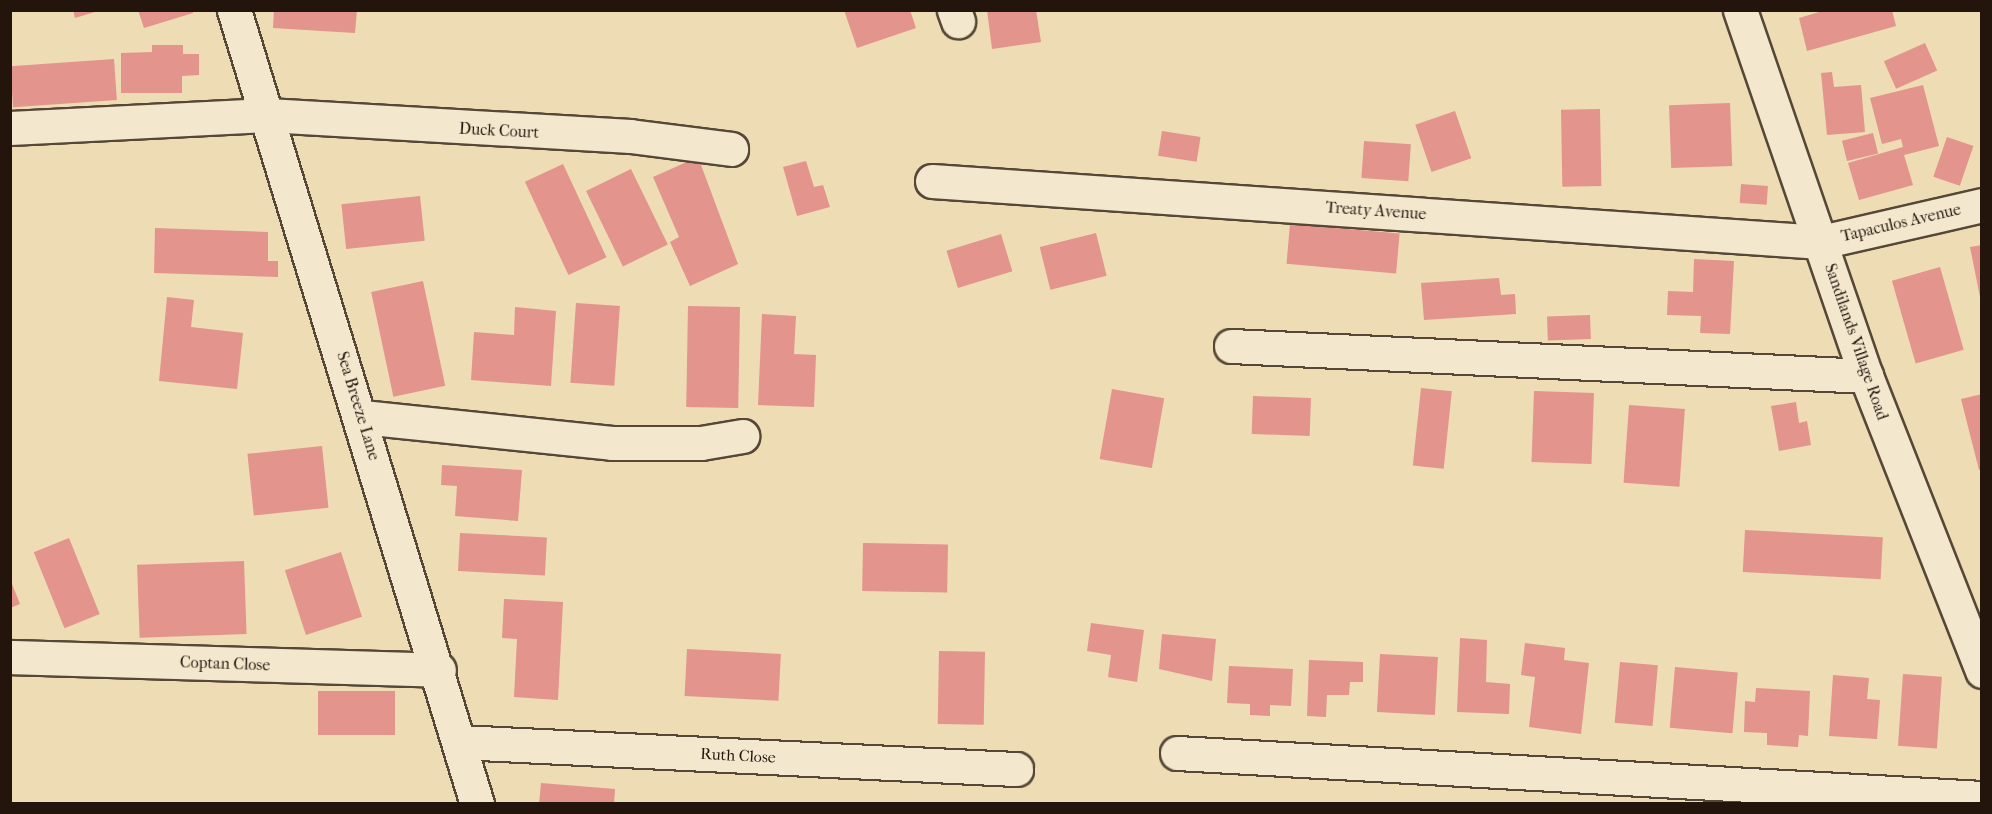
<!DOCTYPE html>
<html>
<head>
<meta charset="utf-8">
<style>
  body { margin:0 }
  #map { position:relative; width:1992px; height:814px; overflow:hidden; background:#eddcb4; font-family:"IM FELL French Canon",serif }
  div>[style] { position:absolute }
  .building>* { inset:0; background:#e3948c; transform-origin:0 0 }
  .roads { filter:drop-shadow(2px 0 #564736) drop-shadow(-2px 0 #564736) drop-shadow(0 2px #564736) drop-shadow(0 -2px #564736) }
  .minor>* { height:33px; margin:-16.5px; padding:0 16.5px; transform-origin:16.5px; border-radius:16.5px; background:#f3e8ce }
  span { translate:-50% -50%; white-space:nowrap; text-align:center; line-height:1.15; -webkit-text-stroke:6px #f3e8ce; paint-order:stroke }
  .street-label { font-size:16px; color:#23150c }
  .frame { position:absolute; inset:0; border:12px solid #23150c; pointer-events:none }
</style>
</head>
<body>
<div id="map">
  <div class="building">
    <i style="clip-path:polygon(73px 10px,98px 10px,98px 11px,75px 18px)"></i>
    <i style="clip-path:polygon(138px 10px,193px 10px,193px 13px,144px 28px)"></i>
    <i style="clip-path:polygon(274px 10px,357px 10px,355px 33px,273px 28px)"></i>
    <i style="clip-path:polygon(844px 10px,910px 10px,916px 28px,857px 48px)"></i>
    <i style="clip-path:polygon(987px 10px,1036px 10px,1041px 42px,992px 49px)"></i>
    <i style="clip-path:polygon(1826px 10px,1892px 10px,1896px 26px,1807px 51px,1799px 18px)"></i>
    <i style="left:1925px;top:43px;width:30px;height:45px;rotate:66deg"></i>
    <i style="clip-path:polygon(152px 45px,183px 45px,183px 54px,199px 54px,199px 75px,182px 76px,182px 93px,121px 93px,121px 53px,152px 52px)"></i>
    <i style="left:114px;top:59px;width:41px;height:104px;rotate:86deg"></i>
    <i style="clip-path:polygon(1832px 72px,1834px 87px,1861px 85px,1865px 132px,1827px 135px,1821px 73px)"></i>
    <i style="clip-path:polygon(1923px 85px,1939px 146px,1904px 155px,1913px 185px,1859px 200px,1848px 163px,1903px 147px,1901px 139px,1882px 144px,1870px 98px)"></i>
    <i style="left:1730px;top:103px;width:63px;height:61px;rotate:88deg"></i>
    <i style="left:1600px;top:109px;width:77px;height:39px;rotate:89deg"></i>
    <i style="left:1455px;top:111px;width:50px;height:42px;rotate:71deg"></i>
    <i style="left:1162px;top:131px;width:39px;height:25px;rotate:9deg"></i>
    <i style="left:1873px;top:133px;width:21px;height:32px;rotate:76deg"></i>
    <i style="left:1947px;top:137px;width:28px;height:42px;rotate:19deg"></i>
    <i style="left:1364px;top:141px;width:47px;height:37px;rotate:4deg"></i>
    <i style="clip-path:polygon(698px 157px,738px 264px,690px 286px,670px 242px,679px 237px,653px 177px)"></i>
    <i style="clip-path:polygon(806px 161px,814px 187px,823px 185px,830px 207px,797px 216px,783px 167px)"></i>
    <i style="left:563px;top:164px;width:103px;height:42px;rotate:65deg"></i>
    <i style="left:631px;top:169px;width:84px;height:50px;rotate:64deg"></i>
    <i style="left:1741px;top:184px;width:27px;height:19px;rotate:4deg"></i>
    <i style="left:420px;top:196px;width:45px;height:79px;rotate:84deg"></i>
    <i style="left:1290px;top:224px;width:110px;height:40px;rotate:5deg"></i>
    <i style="clip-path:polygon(155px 228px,268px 232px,268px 261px,278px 261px,278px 277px,154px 273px)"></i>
    <i style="left:1096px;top:233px;width:44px;height:58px;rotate:76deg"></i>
    <i style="left:1001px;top:234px;width:39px;height:57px;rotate:73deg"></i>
    <i style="clip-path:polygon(1982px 245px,1982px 297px,1980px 297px,1970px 247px)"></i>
    <i style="clip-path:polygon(1694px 259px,1734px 261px,1730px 334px,1700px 333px,1701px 316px,1667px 315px,1668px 291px,1693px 292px)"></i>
    <i style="left:1940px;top:267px;width:86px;height:50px;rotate:74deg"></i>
    <i style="clip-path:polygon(1499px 278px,1501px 295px,1515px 294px,1516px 314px,1424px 320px,1421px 283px)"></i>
    <i style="left:423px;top:281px;width:107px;height:53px;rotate:78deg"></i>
    <i style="clip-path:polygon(167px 297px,194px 300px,191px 327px,243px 333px,237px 389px,159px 381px)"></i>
    <i style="left:576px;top:303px;width:44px;height:80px;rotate:4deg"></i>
    <i style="left:688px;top:306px;width:52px;height:101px;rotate:1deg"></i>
    <i style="clip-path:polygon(515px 307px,556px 311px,551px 386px,471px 380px,474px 332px,514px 335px)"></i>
    <i style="clip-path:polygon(762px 314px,796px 316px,794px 354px,816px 355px,814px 407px,758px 405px)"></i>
    <i style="left:1590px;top:315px;width:24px;height:43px;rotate:88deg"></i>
    <i style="left:1421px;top:388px;width:31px;height:78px;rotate:6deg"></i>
    <i style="left:1112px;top:389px;width:53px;height:71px;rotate:10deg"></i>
    <i style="left:1534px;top:391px;width:60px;height:71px;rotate:2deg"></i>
    <i style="clip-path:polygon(1982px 394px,1982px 469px,1979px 470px,1961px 399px)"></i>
    <i style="left:1253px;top:396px;width:58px;height:38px;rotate:2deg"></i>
    <i style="clip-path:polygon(1796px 402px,1799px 423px,1807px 421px,1811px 445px,1779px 451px,1771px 406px)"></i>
    <i style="left:1629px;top:405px;width:56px;height:78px;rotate:4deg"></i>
    <i style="left:322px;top:446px;width:62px;height:75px;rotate:84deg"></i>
    <i style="clip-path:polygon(442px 465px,522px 470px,518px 521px,455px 516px,457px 486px,441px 485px)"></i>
    <i style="left:1745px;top:530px;width:138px;height:42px;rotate:3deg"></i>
    <i style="left:460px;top:533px;width:87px;height:38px;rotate:3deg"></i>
    <i style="left:69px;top:538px;width:82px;height:38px;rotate:68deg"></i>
    <i style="left:863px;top:543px;width:85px;height:48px;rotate:1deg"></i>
    <i style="left:341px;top:552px;width:68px;height:59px;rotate:72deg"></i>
    <i style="left:244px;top:561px;width:73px;height:107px;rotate:88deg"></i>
    <i style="clip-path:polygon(10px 579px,20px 604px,10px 608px)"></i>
    <i style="clip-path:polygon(504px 599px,563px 602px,558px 700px,514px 697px,517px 639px,502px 638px)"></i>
    <i style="clip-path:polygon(1091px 623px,1144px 630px,1137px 682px,1108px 677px,1111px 655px,1087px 651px)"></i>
    <i style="clip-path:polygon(1162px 634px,1216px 639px,1212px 681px,1159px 669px)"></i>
    <i style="clip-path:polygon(1460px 638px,1487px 640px,1486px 682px,1510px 684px,1509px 714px,1457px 712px)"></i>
    <i style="clip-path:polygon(1525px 643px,1565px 648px,1564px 660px,1589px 663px,1581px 734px,1529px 727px,1535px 677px,1521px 675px)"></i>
    <i style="left:687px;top:649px;width:94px;height:47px;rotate:3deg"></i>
    <i style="left:939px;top:651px;width:46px;height:73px;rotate:1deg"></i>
    <i style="left:1380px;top:654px;width:58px;height:58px;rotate:3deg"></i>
    <i style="clip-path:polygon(1309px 660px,1363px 662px,1363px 682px,1350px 682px,1349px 695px,1327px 695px,1326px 717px,1307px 716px)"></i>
    <i style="left:1620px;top:662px;width:38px;height:61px;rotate:5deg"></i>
    <i style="clip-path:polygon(1229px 666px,1293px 669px,1291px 706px,1270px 705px,1270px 716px,1250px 715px,1250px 704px,1227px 703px)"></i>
    <i style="left:1675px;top:667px;width:63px;height:61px;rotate:5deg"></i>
    <i style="left:1903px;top:674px;width:39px;height:72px;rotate:4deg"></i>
    <i style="clip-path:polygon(1833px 675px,1869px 678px,1867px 699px,1880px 700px,1877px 739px,1829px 736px)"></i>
    <i style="clip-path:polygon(1756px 688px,1810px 691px,1808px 736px,1799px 735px,1798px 747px,1767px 745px,1767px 733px,1744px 732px,1745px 701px,1755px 702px)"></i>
    <i style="left:395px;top:691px;width:44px;height:77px;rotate:90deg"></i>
    <i style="clip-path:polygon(541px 783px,615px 789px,614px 804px,539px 804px)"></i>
  </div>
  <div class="roads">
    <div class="minor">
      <i style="left:234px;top:10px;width:830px;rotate:72.98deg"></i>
      <i style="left:954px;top:10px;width:12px;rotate:70deg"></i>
      <i style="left:1740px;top:10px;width:387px;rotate:71deg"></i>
      <i style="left:1866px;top:376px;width:317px;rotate:68.5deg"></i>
      <i style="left:10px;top:128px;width:257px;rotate:-2.9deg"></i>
      <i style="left:267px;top:115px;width:364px;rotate:3.3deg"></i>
      <i style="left:630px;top:136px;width:102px;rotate:7.3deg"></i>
      <i style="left:932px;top:181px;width:891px;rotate:3.93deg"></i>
      <i style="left:1821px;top:242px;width:165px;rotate:-12.9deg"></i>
      <i style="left:1231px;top:346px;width:636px;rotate:2.7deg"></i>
      <i style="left:362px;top:417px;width:251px;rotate:5.9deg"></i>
      <i style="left:612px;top:443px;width:89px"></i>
      <i style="left:701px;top:443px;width:42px;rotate:-9.7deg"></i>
      <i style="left:10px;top:657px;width:429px;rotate:1.7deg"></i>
      <i style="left:459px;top:742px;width:558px;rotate:2.78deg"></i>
      <i style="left:1177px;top:753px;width:806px;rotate:3.2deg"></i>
    </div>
  </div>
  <div class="street-label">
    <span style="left:499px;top:131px;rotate:3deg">Duck Court</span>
    <span style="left:1376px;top:211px;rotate:4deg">Treaty Avenue</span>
    <span style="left:1901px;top:223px;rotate:-13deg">Tapaculos Avenue</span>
    <span style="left:1856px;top:342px;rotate:71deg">Sandilands Village Road</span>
    <span style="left:358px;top:406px;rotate:73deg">Sea Breeze Lane</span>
    <span style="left:225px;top:664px;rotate:2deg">Coptan Close</span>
    <span style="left:738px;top:756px;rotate:3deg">Ruth Close</span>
  </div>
  <div class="frame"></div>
</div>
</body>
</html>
